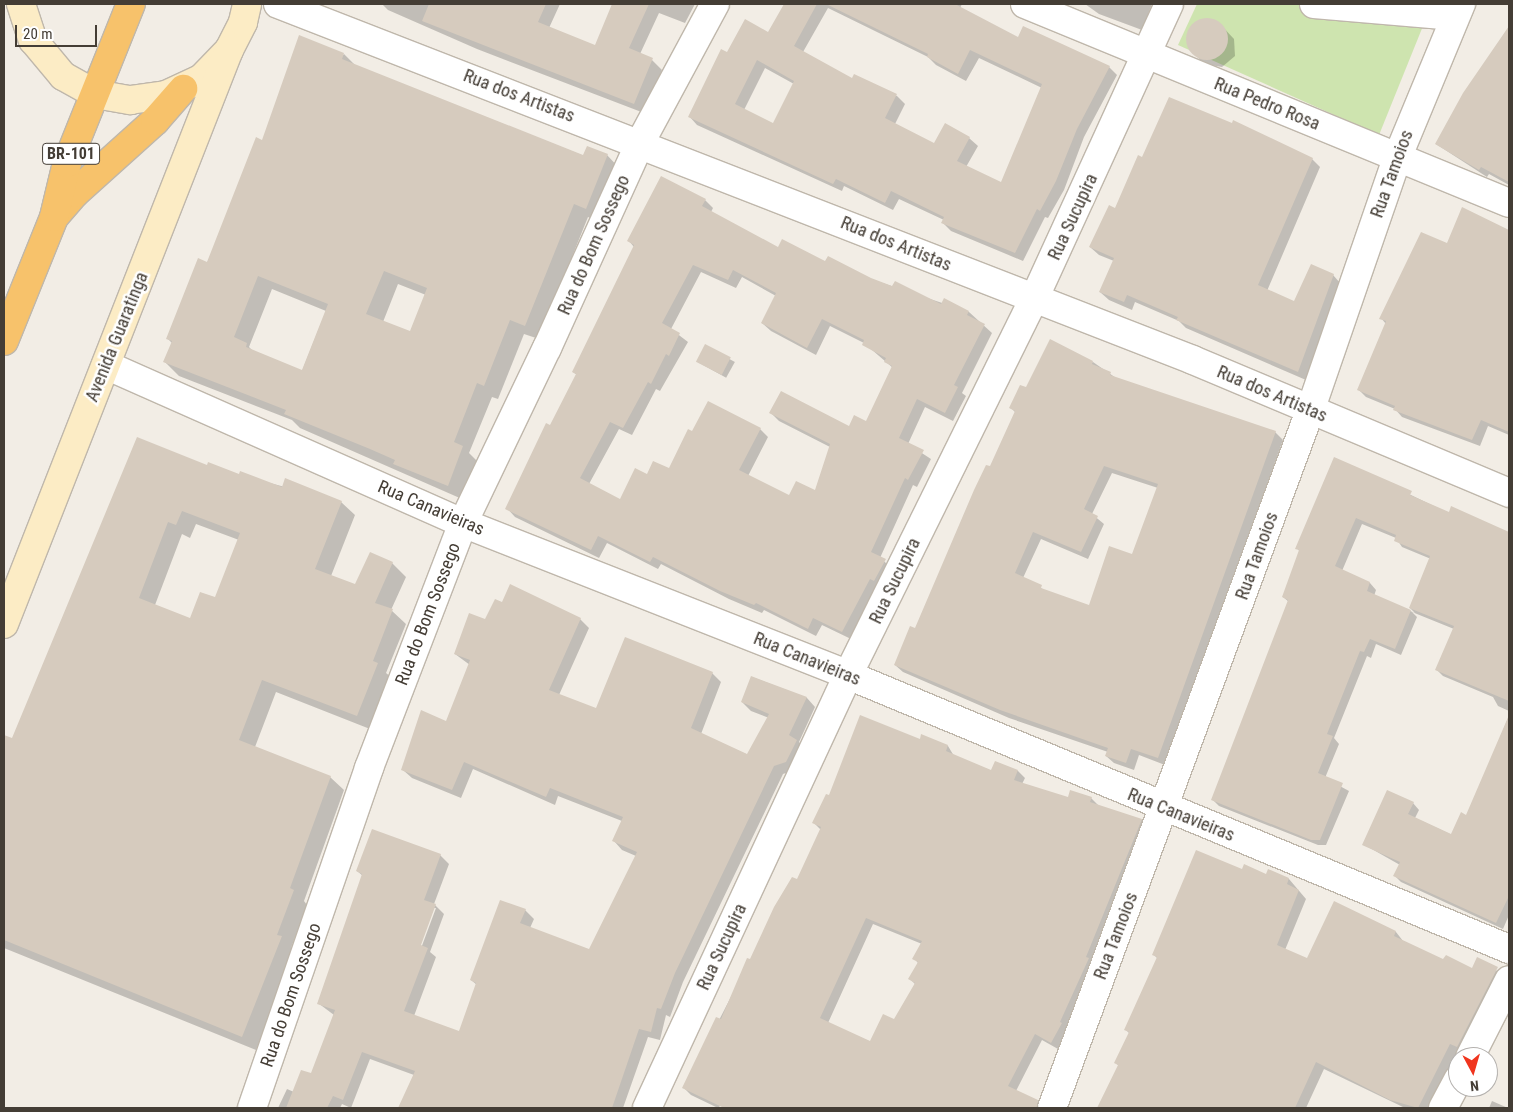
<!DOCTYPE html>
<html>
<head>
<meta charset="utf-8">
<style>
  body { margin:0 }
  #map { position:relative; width:1513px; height:1112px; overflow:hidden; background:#f2ede5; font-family:"Roboto Condensed",sans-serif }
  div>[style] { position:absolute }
  .green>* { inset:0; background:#cee4af }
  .shadow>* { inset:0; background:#0003; transform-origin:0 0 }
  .building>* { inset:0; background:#d6cbbe; transform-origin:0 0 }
  .round { border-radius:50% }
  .roads { filter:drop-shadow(1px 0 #bfb7ab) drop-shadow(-1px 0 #bfb7ab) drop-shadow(0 1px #bfb7ab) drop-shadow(0 -1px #bfb7ab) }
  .street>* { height:28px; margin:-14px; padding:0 14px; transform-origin:14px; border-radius:14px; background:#fff }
  .secondary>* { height:28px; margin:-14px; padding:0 14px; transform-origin:14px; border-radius:14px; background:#fcecc5 }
  .highway>* { height:28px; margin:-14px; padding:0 14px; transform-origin:14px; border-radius:14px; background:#f7c26b }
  span { translate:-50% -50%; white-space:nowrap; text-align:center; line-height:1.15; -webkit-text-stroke:5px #fff; paint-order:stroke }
  .shield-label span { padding:1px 4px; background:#fff; border:1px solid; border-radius:4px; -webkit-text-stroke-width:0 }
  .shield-label { font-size:16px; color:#443d35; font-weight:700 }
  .street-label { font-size:18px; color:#443d35 }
  .frame { position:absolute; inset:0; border:5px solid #443d35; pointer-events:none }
  .north { position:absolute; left:1448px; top:1047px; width:50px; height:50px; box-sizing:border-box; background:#fff; border:1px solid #b4b1ae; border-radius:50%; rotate:174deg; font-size:14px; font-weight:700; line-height:20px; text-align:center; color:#443d35 }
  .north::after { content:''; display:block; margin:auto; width:18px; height:22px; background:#f0351e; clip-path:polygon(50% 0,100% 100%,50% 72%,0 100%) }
  .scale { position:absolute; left:15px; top:25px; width:82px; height:22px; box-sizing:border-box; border:2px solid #443d35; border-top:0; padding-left:6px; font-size:15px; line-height:18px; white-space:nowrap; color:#443d35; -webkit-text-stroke:4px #fff; paint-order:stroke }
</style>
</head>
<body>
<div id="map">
  <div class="green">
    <i style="clip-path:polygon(1197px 4px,1293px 4px,1423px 26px,1379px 135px,1178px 45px)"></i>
  </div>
  <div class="shadow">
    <i style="clip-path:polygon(382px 4px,560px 4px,549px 28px,596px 47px,614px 4px,695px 4px,685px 23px,659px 13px,640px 54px,652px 60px,662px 70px,644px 113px,477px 49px,388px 10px)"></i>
    <i style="clip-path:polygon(evenodd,785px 4px,962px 4px,960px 8px,1018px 39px,1109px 67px,1117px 75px,1084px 137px,1064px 190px,1048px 218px,1045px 217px,1023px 261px,951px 231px,943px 223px,944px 220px,899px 199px,893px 210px,844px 186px,842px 191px,697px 125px,689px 116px,727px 54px,769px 34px,785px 4px,828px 8px,928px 57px,936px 65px,966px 81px,979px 58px,1042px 88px,1002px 184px,966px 167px,978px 146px,969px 138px,935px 145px,895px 124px,905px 104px,897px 96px,855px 76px,853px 80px,803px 52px,828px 8px,785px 4px,765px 68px,794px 84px,773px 125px,744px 110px,765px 68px)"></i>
    <i style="clip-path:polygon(1085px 4px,1152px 4px,1142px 30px,1099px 14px)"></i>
    <i style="clip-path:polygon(1202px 20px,1219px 23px,1234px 39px,1235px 56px,1222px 67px,1204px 64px,1190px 49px,1189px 31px)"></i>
    <i style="clip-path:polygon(1509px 27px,1509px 185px,1489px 174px,1487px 177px,1436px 144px,1464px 94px)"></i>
    <i style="clip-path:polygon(evenodd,344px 54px,356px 66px,584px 156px,607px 155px,621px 170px,600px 222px,588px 217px,539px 339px,524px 334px,498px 399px,492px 397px,469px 453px,477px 461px,462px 499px,300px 428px,292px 420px,179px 376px,165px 362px,172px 343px,167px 338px,207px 263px,262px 141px,344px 54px,398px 284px,426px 295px,411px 333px,383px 322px,398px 284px,344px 54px,272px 289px,326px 311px,302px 371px,254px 352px,249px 347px,272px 289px)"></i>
    <i style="clip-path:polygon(1143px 159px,1312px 159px,1320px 167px,1267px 291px,1295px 303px,1333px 275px,1341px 284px,1306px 380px,1186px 328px,1179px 321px,1135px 302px,1132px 310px,1109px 300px,1100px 292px,1114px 261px,1099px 255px,1090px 247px,1116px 210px)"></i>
    <i style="clip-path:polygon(evenodd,705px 200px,713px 208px,711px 212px,778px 248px,969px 312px,992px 333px,962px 393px,966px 396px,953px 421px,925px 407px,908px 444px,931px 459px,917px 487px,913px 485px,880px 558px,893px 569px,851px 639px,822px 625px,816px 636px,764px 610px,762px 613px,729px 599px,661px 564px,658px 569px,607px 543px,599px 558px,515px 517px,507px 508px,577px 375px,573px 372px,634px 247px,629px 241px,705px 200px,701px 272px,736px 288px,742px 277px,776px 296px,762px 323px,771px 331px,816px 355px,830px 326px,864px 343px,893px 368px,867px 423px,849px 427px,771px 413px,779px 421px,830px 447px,815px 492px,789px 497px,748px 476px,768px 437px,760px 429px,693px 433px,669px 470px,647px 476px,620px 500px,589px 484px,619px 429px,632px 435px,656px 389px,660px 391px,688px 342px,671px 329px,701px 272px)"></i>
    <i style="clip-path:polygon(1462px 209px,1509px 233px,1509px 435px,1488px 426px,1480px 446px,1402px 417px,1395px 409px,1366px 397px,1359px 390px,1386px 324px,1381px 318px,1447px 245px)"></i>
    <i style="left:706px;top:346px;width:33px;height:18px;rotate:29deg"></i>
    <i style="clip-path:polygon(evenodd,1093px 362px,1116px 378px,1275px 432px,1283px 440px,1165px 765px,1139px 755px,1134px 770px,1114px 763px,1106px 756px,1108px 752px,1009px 718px,903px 672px,895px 665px,916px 630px,1016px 413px,1011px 408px,1027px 389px,1093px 362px,1112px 473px,1158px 488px,1132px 556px,1090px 607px,1046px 591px,1023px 578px,1041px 539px,1088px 559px,1104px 524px,1092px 514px,1112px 473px)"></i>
    <i style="clip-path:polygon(evenodd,1335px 458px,1450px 514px,1452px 508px,1509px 533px,1509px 711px,1498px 706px,1493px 697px,1443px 676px,1437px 670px,1454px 629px,1412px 612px,1417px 617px,1401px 655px,1376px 644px,1371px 658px,1367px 656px,1334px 738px,1339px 744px,1325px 778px,1349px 791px,1326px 845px,1318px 845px,1219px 806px,1213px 800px,1289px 602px,1283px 597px,1300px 552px,1297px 548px,1335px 458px,1362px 524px,1396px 538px,1402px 547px,1431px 559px,1410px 608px,1415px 613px,1374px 596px,1376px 590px,1370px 583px,1342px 571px,1362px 524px)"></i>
    <i style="clip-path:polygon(evenodd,207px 466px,341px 502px,355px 515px,331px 576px,356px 586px,392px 563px,406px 577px,391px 610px,406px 624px,386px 673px,391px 677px,370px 729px,276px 692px,255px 747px,330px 777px,344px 790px,304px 901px,307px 905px,291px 948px,295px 951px,256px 1050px,4px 948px,4px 737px,13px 740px,207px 466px,196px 524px,239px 540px,215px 599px,191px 620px,155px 605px,182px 534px,190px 538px,196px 524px)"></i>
    <i style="clip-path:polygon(evenodd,580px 619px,589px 628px,559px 695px,597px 710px,712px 673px,721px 682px,701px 734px,748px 755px,769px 718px,751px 711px,742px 702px,752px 677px,807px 698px,815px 707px,799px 742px,805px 749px,794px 770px,783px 774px,683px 982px,670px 1017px,666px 1015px,660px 1040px,648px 1037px,623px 1108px,445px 1108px,418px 1096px,414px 1075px,370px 1059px,351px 1108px,342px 1104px,340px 1108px,278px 1108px,287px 1089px,294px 1092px,312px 1075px,334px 1015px,318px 1003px,363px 876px,357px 871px,440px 855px,449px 864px,434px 904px,444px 914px,430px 952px,436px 957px,414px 1016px,459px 1033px,477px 985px,471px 980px,525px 910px,534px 919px,530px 928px,590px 951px,636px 856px,622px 850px,614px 841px,622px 821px,558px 796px,555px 805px,473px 769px,461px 798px,412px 778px,403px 770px,447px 722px,470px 665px,455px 654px,486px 621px,580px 619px,434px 908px,436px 908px,420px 951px,418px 950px,434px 908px)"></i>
    <i style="clip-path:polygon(1509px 716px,1509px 915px,1503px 929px,1401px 882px,1395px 876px,1400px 865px,1363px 844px,1413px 803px,1419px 810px,1415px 818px,1452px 835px,1467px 817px)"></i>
    <i style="clip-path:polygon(evenodd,922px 736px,948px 746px,954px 756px,992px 771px,996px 762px,1018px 771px,1025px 778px,1022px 784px,1069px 799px,1091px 798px,1099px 806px,1142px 820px,1149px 827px,1095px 966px,1066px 1029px,1068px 1031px,1058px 1049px,1042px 1040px,1016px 1091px,1036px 1100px,1043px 1108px,735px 1108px,723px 1103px,718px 1108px,691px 1095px,684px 1088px,750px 960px,798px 881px,821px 830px,813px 822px,829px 796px,920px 740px,922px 736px,873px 924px,922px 944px,914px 958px,918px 963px,910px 979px,915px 984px,895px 1021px,871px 1042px,828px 1023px,873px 924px)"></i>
    <i style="clip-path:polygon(1269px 870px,1289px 879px,1306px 899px,1285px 950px,1308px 960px,1335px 903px,1396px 932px,1403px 941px,1444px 961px,1473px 970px,1478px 959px,1505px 976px,1465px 1054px,1458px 1051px,1430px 1108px,1405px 1108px,1324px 1069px,1306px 1108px,1098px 1108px,1119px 1066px,1116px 1063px,1130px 1034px,1126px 1030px,1158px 959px,1154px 955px,1243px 871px,1267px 875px)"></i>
    <i style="clip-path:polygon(1492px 1101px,1508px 1108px,1489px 1108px)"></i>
  </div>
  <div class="building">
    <i style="clip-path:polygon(429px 4px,546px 4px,538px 22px,595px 45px,612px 4px,649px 4px,629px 48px,653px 58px,634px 104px,422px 21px)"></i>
    <i style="clip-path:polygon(evenodd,784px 4px,817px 4px,794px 46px,852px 78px,854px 74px,897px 94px,885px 118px,934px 143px,945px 123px,970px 137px,957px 161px,1001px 182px,1042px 84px,970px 50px,958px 74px,927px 57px,928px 54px,826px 4px,955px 4px,1018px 37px,1023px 26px,1110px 66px,1077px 129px,1056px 181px,1040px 211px,1037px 209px,1015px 253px,941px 223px,944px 217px,891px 191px,885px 203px,836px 179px,833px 184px,688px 117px,721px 49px,727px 52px,745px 19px,768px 32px,784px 4px,757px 60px,794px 81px,773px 123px,735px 104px,757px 60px)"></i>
    <i class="round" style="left:1186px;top:18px;width:42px;height:42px"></i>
    <i style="clip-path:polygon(1509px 26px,1509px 182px,1481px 167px,1479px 170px,1435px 144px,1463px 93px)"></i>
    <i style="clip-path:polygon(evenodd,299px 35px,344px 53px,342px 59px,583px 155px,587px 146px,608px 154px,586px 209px,574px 204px,525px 326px,510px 320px,484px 386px,477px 383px,454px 442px,463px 446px,448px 486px,393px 464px,395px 460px,370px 449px,284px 414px,286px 410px,163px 362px,172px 341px,166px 339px,198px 258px,207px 262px,256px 137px,262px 140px,299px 35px,384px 271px,427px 288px,410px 331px,366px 314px,384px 271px,299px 35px,258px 276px,328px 304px,302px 370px,246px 347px,247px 343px,234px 337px,258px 276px)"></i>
    <i style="clip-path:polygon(1169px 97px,1232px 123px,1233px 120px,1313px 158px,1258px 285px,1294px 301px,1311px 264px,1334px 274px,1298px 372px,1176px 320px,1178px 317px,1127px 295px,1124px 302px,1099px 292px,1114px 258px,1089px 247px,1109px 205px,1115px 208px,1138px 155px,1142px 157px)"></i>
    <i style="clip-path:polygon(evenodd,661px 176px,706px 199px,702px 206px,778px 247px,782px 239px,825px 261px,828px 256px,871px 278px,892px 286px,895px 281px,941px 304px,944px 298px,969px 311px,967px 315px,985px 324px,954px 385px,958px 387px,945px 413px,917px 399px,899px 438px,924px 450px,908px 480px,905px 478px,871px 552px,886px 559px,874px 581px,870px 579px,842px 632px,813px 618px,808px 629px,756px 603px,754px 605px,720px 591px,653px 557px,650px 562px,598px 536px,591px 550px,505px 509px,546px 423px,550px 425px,576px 374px,572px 372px,634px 245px,627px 241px,661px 176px,693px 265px,728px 280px,733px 270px,776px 293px,761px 323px,807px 348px,822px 319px,864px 340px,862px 345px,886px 358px,884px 362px,892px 366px,866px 421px,854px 415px,849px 426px,781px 391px,769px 413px,830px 444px,815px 490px,796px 481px,789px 495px,739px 470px,761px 428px,708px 401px,692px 431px,688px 429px,669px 468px,653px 461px,647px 474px,635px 468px,620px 499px,580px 478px,610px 422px,623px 428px,648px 382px,651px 384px,666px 354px,669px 356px,680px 333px,662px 323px,693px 265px)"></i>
    <i style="clip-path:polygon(1462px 207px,1509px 230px,1509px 432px,1481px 420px,1472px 440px,1393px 410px,1395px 406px,1357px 390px,1386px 321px,1379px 319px,1421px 232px,1447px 243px)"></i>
    <i style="clip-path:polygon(evenodd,1050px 339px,1093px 361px,1092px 364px,1111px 372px,1110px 375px,1276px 431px,1158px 758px,1131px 749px,1126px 763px,1105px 756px,1108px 748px,1000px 710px,894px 665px,910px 626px,915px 628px,974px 490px,986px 465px,990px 466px,1015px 411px,1009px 408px,1020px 385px,1026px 387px,1050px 339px,1104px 466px,1158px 484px,1132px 554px,1109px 546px,1089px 605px,1041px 588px,1042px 585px,1015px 573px,1033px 532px,1081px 552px,1098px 516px,1084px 509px,1104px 466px)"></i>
    <i style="left:705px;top:344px;width:29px;height:20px;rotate:27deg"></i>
    <i style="clip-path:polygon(evenodd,137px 437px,207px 465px,208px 462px,239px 474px,240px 471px,282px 487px,285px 478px,342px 501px,315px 569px,355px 584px,370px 552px,393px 562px,375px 603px,393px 609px,373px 661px,378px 663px,357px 716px,262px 680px,239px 740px,331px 776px,290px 888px,294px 890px,277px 935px,282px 936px,242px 1037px,4px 940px,4px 735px,12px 738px,137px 437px,182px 511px,240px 533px,215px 597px,200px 592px,190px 618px,139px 598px,168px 522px,176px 525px,182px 511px)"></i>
    <i style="clip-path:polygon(1334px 457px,1412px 491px,1410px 495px,1449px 512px,1451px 506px,1509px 532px,1509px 701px,1435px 670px,1454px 626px,1409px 608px,1430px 556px,1394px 541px,1396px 535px,1356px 518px,1335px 566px,1370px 582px,1367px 591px,1411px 610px,1395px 649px,1370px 639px,1364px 652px,1360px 651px,1327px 734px,1333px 736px,1318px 773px,1343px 783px,1320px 840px,1311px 840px,1211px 800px,1288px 600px,1282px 597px,1299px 550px,1295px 549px)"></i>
    <i style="clip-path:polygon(510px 584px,581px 618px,549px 690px,596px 708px,625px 637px,713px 672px,691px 728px,747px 754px,769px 714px,741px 702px,751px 676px,807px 697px,789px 735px,797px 740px,786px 762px,774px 766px,675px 973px,661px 1009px,657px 1008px,651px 1032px,639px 1029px,612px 1108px,398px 1108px,415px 1071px,362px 1052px,343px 1100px,333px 1096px,327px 1108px,286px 1108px,301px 1070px,311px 1073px,335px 1010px,317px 1004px,362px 874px,356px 871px,372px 829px,441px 854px,424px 900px,436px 904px,421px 945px,428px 948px,404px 1011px,459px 1031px,476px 983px,470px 980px,500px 900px,526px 909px,520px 923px,589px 949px,637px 852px,612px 841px,623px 817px,550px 788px,546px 797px,464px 762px,452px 790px,401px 770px,421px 710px,446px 721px,470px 660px,454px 654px,469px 613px,485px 619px,495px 599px,502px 602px)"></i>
    <i style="clip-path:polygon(evenodd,860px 715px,920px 739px,921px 734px,948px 745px,946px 751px,991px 770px,995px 761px,1018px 770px,1014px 780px,1068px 797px,1070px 790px,1092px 797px,1090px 802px,1142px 819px,1086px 957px,1089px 958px,1060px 1022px,1062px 1023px,1051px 1043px,1035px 1034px,1008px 1086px,1038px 1100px,1037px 1108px,724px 1108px,682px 1088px,716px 1017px,721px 1019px,747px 958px,750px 959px,774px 907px,792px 877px,797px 879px,821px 827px,812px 823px,826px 794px,829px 795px,860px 715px,866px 918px,922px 941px,912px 959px,918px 962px,908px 979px,915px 983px,894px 1019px,883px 1014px,870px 1041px,820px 1018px,866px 918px)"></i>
    <i style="clip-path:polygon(1509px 715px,1509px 896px,1496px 923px,1393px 876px,1400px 862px,1362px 845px,1387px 790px,1414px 802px,1408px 814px,1451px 834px,1461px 812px,1466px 815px)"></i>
    <i style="clip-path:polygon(1196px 850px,1242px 869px,1244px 864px,1266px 874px,1268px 869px,1289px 878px,1287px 884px,1299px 890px,1277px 945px,1307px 958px,1334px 901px,1396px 931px,1394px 936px,1443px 959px,1446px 955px,1472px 968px,1477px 957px,1498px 967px,1457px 1047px,1450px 1044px,1418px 1108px,1390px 1100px,1316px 1062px,1295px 1108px,1097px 1108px,1118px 1065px,1114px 1063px,1129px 1032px,1124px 1030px,1157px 957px,1152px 955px)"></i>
  </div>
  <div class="roads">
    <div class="street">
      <i style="left:278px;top:4px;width:982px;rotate:21.26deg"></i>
      <i style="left:1193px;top:360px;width:343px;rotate:22.8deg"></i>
      <i style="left:1025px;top:4px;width:523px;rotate:22.35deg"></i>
      <i style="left:1314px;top:4px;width:141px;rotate:4.9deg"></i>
      <i style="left:106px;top:365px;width:390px;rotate:23.9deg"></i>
      <i style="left:463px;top:523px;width:414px;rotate:21.5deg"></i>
      <i style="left:848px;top:675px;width:716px;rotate:22.52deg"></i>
      <i style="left:1470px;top:1057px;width:86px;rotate:-63.1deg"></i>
      <i style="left:252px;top:1108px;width:360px;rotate:-71deg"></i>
      <i style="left:369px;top:768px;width:262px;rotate:-69deg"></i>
      <i style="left:463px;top:523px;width:194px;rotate:-64.4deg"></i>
      <i style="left:547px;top:348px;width:225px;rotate:-65.6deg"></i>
      <i style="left:640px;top:143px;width:158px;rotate:-61.7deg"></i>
      <i style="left:647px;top:1108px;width:477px;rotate:-65.1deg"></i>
      <i style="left:848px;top:675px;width:419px;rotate:-63.7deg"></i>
      <i style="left:1034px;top:299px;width:324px;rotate:-65.4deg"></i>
      <i style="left:1052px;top:1108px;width:743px;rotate:-69.69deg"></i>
      <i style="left:1310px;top:411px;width:270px;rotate:-71deg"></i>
      <i style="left:1398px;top:156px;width:165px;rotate:-67.5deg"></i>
      <i style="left:1443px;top:1108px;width:32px;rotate:-62deg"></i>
    </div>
    <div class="secondary">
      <i style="left:21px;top:4px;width:38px;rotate:72deg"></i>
      <i style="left:33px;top:40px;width:47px;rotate:50.2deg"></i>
      <i style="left:63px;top:76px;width:37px;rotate:29deg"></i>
      <i style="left:95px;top:94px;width:36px;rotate:10deg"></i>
      <i style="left:130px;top:100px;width:36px;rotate:-8deg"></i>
      <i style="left:166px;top:95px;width:38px;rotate:-25deg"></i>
      <i style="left:201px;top:79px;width:40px;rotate:-46deg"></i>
      <i style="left:229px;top:50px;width:31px;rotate:-63deg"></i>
      <i style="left:243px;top:22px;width:18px;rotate:-77deg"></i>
      <i style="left:4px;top:624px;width:617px;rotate:-68.6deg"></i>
    </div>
    <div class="highway">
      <i style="left:55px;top:216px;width:30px;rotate:-49deg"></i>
      <i style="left:75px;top:193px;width:108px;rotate:-42deg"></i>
      <i style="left:155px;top:121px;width:43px;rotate:-48.8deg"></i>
      <i style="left:4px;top:341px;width:134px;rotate:-68deg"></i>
      <i style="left:54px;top:217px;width:56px;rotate:-76.5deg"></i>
      <i style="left:67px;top:163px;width:171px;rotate:-68.1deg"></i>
    </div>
  </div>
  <div class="shield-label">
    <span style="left:71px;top:154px">BR-101</span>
  </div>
  <div class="street-label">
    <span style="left:519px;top:96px;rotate:21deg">Rua dos Artistas</span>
    <span style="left:1267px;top:104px;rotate:22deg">Rua Pedro Rosa</span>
    <span style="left:1392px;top:174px;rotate:-70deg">Rua Tamoios</span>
    <span style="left:1073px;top:217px;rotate:-65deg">Rua Sucupira</span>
    <span style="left:896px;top:244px;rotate:22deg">Rua dos Artistas</span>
    <span style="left:594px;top:245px;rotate:-66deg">Rua do Bom Sossego</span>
    <span style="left:117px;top:337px;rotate:-68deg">Avenida Guaratinga</span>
    <span style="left:1272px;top:394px;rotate:23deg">Rua dos Artistas</span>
    <span style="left:431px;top:508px;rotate:23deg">Rua Canavieiras</span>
    <span style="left:1257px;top:556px;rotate:-70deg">Rua Tamoios</span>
    <span style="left:895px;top:581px;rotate:-64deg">Rua Sucupira</span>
    <span style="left:428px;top:614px;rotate:-69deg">Rua do Bom Sossego</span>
    <span style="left:807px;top:659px;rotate:22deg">Rua Canavieiras</span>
    <span style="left:1181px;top:815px;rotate:22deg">Rua Canavieiras</span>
    <span style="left:1116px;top:936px;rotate:-69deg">Rua Tamoios</span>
    <span style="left:722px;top:947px;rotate:-65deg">Rua Sucupira</span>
    <span style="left:291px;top:995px;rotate:-71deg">Rua do Bom Sossego</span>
  </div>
  <div class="frame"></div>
  <div class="north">N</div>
  <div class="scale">20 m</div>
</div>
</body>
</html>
